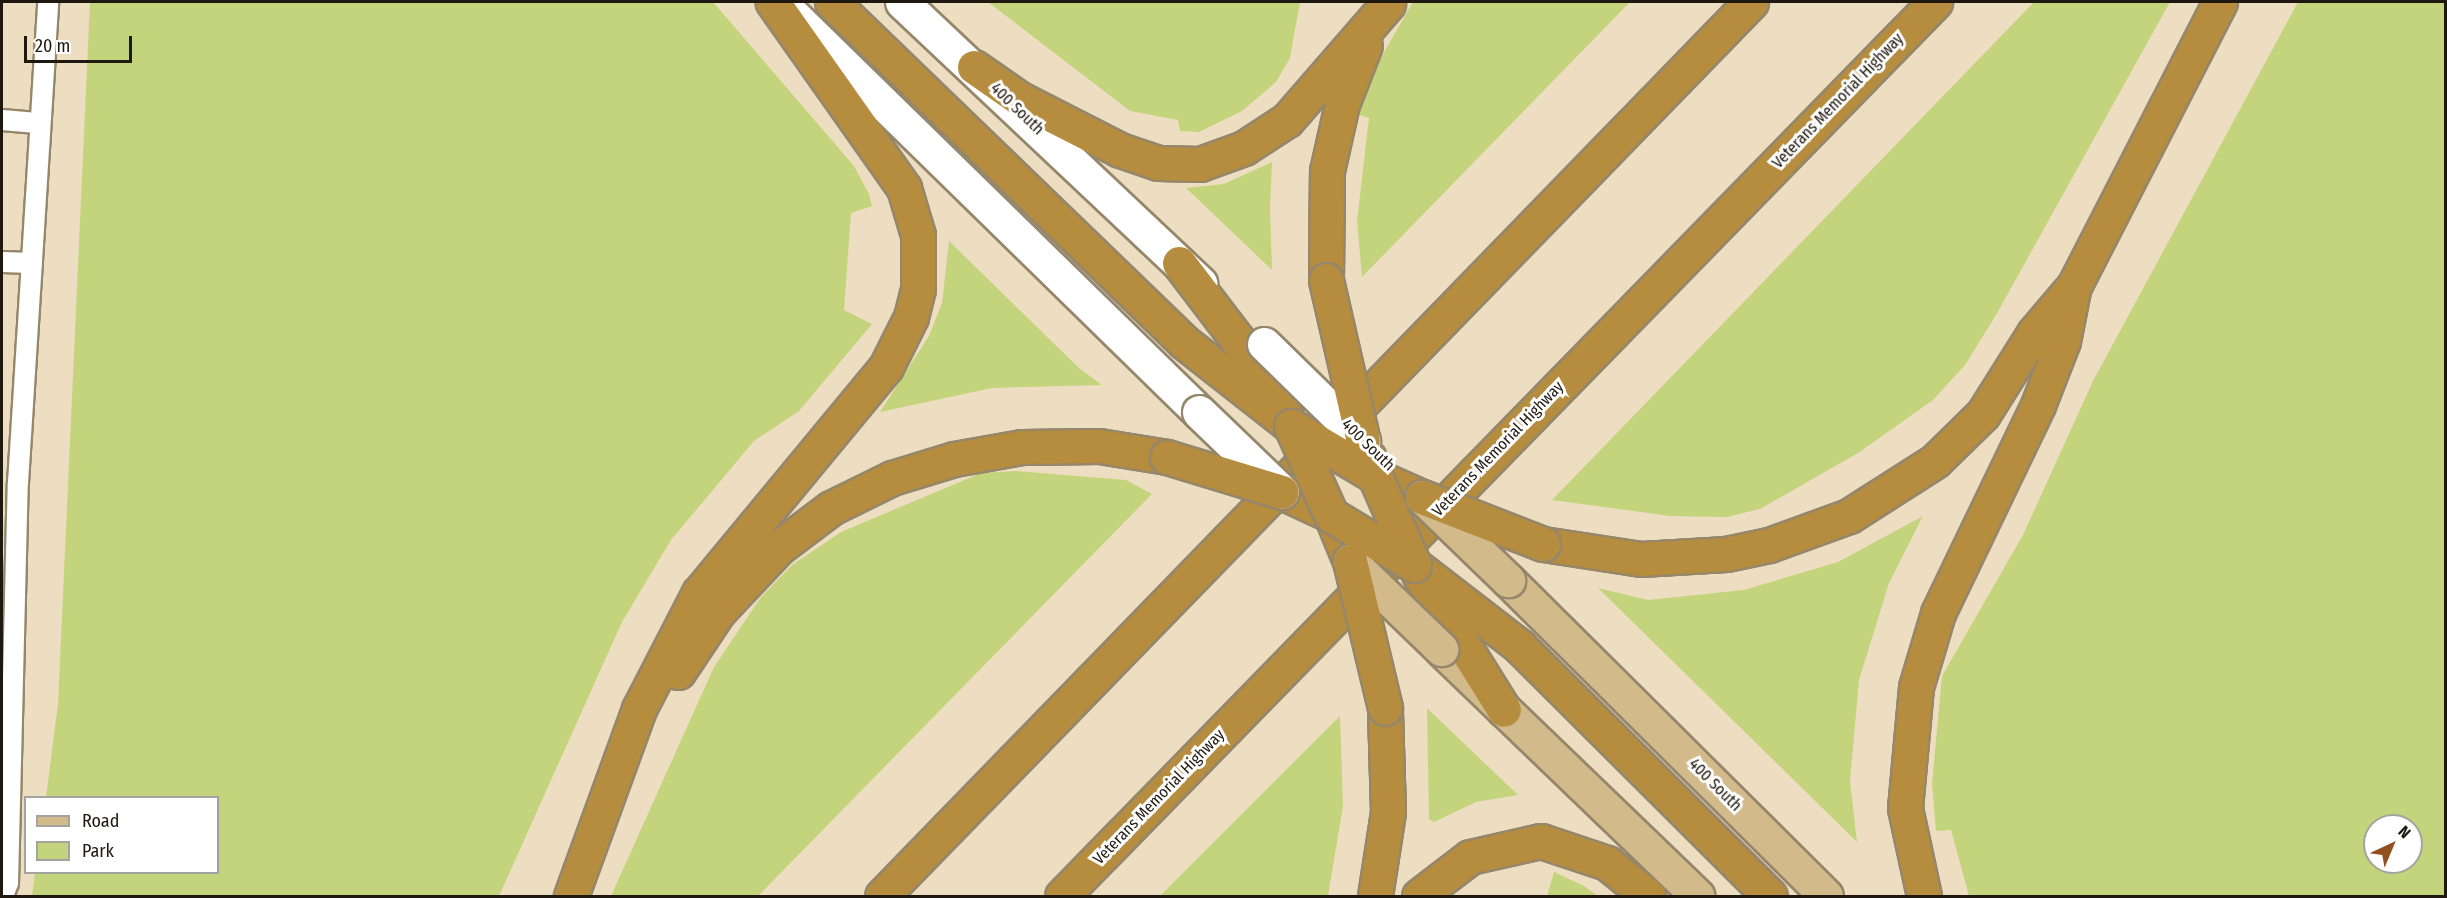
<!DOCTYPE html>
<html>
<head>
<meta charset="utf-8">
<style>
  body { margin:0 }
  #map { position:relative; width:2447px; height:898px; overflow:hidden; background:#eedec1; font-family:"Fira Sans Condensed",sans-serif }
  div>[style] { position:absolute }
  .green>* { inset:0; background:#c4d47c }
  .roads { filter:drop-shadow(2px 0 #95876b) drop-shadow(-2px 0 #95876b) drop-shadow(0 2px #95876b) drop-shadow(0 -2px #95876b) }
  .lane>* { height:20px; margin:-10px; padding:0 10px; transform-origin:10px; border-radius:10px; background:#fff }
  .secondary>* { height:33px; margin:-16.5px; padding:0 16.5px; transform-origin:16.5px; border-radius:16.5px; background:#fff }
  .primary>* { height:33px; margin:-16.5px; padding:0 16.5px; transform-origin:16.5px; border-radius:16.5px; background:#d3ba8b }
  .highway>* { height:33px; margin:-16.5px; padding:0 16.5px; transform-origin:16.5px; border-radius:16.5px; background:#b68c3e }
  .bridges { filter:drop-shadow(2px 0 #95876b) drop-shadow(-2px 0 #95876b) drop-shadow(0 2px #95876b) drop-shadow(0 -2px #95876b) }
  .secondary-bridge>* { height:33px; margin:-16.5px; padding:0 16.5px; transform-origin:16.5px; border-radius:16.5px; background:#fff }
  .primary-bridge>* { height:33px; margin:-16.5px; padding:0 16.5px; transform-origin:16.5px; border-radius:16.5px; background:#d3ba8b }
  .highway-bridge>* { height:33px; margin:-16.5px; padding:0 16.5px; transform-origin:16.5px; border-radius:16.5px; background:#b68c3e }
  span { translate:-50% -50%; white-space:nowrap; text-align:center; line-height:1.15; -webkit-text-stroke:6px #fff; paint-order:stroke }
  .street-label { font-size:16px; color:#1e180e }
  .frame { position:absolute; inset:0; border:3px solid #1e180e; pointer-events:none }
  .legend { position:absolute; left:24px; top:796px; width:195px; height:78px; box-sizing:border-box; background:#fff; border:2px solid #a5a39f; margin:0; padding:8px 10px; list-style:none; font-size:18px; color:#1e180e }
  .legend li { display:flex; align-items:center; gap:12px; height:30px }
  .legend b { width:30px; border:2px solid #a5a39f }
  .north { position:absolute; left:2363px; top:814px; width:60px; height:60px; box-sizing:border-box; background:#fff; border:2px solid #a5a39f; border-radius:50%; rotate:44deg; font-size:16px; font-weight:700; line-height:24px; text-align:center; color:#1e180e }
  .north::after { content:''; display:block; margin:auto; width:21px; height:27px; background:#93501f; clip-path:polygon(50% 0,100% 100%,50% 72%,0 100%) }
  .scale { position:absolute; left:24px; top:36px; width:108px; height:27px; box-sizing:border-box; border:3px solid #1e180e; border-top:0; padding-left:8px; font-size:18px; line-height:21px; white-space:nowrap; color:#1e180e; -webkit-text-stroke:4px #fff; paint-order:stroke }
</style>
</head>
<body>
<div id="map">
  <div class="green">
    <i style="clip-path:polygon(90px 2px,713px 2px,854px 166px,869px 194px,872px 206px,851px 213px,844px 310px,872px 324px,799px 411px,754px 441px,671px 540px,622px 622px,499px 896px,32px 896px,35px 873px,218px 872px,218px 798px,46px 797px,58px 704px)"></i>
    <i style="clip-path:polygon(988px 2px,1300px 2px,1290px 58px,1276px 82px,1242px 111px,1199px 132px,1180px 131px,1178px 120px,1130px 111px)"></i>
    <i style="clip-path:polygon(1413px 2px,1630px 2px,1362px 277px,1357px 221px,1369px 118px,1359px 115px,1379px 61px)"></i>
    <i style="clip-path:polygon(2034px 2px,2170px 2px,1996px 315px,1965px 365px,1933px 400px,1858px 453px,1760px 509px,1726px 517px,1670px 516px,1552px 500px)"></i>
    <i style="clip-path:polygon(evenodd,2298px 2px,2445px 2px,2445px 896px,1969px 896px,1951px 830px,1936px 831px,1932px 784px,1942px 676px,2023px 535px,2093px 381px,2298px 2px,2375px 826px,2411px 826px,2411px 862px,2375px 862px,2375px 826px)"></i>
    <i style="clip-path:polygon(1272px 162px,1270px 207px,1272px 270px,1186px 188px,1224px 184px)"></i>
    <i style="clip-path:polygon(949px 241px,1079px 368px,1102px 385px,992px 388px,880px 412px,929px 336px,942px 303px)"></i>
    <i style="clip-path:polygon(1016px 471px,1126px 480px,1152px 494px,758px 896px,611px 896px,714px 667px,761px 597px,792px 565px,841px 532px,981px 473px)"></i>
    <i style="clip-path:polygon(1923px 516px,1889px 583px,1859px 680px,1850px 781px,1857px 842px,1598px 588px,1648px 600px,1744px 590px,1838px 562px)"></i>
    <i style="clip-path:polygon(1427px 708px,1518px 795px,1476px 802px,1434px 822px,1429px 819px)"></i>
    <i style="clip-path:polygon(1340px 716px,1343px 806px,1328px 896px,1160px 896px)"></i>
    <i style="clip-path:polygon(1554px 872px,1584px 886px,1598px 896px,1547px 896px)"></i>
  </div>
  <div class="roads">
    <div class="lane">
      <i style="left:2px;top:120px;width:38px;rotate:5deg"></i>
      <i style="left:2px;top:262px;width:30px;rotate:2deg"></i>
      <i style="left:3px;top:896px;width:14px;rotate:-69deg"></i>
      <i style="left:8px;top:883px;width:400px;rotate:-88.6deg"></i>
      <i style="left:18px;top:483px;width:482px;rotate:-86.4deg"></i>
    </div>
    <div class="secondary">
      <i style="left:902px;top:2px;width:410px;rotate:43.3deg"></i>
      <i style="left:793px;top:15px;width:568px;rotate:44.36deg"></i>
    </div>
    <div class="primary">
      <i style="left:1508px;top:580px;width:448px;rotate:44.8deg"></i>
      <i style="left:1441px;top:649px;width:356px;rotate:43.9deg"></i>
    </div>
    <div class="highway">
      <i style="left:832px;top:2px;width:489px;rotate:44deg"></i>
      <i style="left:1184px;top:342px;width:136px;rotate:38.1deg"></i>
      <i style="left:974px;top:67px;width:56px;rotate:34.8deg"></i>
      <i style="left:1020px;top:99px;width:112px;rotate:27deg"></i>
      <i style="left:1120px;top:150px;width:40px;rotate:18.9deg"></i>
      <i style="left:1158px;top:163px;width:42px;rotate:1.4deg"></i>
      <i style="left:1200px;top:164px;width:47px;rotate:-20deg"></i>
      <i style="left:1244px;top:148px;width:51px;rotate:-33.1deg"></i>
      <i style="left:1287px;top:120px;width:154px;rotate:-49deg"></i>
      <i style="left:1179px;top:263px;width:96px;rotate:52.7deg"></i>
      <i style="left:1237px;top:339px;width:91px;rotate:57.5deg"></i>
      <i style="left:1326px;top:280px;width:109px;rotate:-89.5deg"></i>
      <i style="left:1327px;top:171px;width:69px;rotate:-77.4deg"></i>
      <i style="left:1342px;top:104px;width:63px;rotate:-68.7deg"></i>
      <i style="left:1369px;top:458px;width:19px;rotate:72deg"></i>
      <i style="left:1375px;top:476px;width:51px;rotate:24.1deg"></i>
      <i style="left:1282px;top:492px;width:54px;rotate:25.1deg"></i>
      <i style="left:1331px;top:515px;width:50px;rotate:67.6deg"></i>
      <i style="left:1543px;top:544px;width:99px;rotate:8.7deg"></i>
      <i style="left:1641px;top:559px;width:85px;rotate:-3.4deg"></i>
      <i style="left:1726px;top:554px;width:44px;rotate:-11.8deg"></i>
      <i style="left:1769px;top:545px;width:85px;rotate:-19.9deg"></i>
      <i style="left:1849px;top:516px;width:102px;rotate:-32.6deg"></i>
      <i style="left:1935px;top:461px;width:67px;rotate:-44.4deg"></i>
      <i style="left:1983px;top:414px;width:96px;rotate:-57.8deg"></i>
      <i style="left:2034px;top:333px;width:62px;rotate:-49.6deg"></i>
      <i style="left:2074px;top:286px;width:319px;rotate:-62.8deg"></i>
      <i style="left:1414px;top:565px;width:133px;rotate:37.6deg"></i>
      <i style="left:1519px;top:646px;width:354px;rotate:44.9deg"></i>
      <i style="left:1419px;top:574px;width:160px;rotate:58deg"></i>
      <i style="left:678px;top:672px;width:72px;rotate:-56.3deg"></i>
      <i style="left:718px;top:612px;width:88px;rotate:-46.8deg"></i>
      <i style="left:778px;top:548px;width:66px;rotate:-37deg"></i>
      <i style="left:831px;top:508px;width:68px;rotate:-26.2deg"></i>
      <i style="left:892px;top:478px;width:65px;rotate:-17deg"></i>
      <i style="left:954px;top:459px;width:69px;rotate:-10deg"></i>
      <i style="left:1022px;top:447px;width:77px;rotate:-0.7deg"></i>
      <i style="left:1099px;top:446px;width:69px;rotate:9.2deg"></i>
      <i style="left:571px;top:896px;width:199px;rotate:-70deg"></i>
      <i style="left:639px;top:709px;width:131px;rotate:-62.7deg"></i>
      <i style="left:699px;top:593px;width:293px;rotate:-50.4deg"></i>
      <i style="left:886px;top:367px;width:56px;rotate:-63.4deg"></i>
      <i style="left:911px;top:317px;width:29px;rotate:-76deg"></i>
      <i style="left:918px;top:289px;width:54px;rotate:-90deg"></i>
      <i style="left:918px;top:235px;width:49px;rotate:-106.6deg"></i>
      <i style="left:904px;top:188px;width:228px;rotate:-125.2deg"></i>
      <i style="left:882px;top:896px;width:1247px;rotate:-45.81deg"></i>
      <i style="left:1062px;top:896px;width:1250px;rotate:-45.68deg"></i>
      <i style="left:1375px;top:896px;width:85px;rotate:-81.2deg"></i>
      <i style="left:1388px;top:812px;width:104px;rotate:-91.7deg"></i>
      <i style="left:1419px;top:896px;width:64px;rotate:-37.4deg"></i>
      <i style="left:1470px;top:857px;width:73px;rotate:-12.7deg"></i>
      <i style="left:1541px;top:841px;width:70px;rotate:18.4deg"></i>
      <i style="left:1607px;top:863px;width:53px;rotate:38.8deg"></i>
      <i style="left:1924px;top:896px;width:90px;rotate:-102.2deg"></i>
      <i style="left:1905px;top:808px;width:121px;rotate:-84.8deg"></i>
      <i style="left:1916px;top:687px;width:77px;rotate:-73.4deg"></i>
      <i style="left:1938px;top:613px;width:231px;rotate:-64.3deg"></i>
      <i style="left:2038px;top:405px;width:69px;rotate:-68.7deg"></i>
      <i style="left:2063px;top:341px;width:52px;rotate:-78.9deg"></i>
    </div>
  </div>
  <div class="bridges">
    <div class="secondary-bridge">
      <i style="left:1264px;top:344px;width:139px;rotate:44.4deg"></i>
      <i style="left:1199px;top:412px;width:115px;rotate:43.9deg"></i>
    </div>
    <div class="primary-bridge">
      <i style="left:1422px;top:497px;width:120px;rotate:44deg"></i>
      <i style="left:1350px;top:561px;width:127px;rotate:44deg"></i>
    </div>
    <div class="highway-bridge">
      <i style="left:1326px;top:280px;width:165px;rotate:77.1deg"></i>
      <i style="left:1291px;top:426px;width:98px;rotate:30.8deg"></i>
      <i style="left:1375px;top:476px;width:97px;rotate:66.3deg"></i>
      <i style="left:1291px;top:426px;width:98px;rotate:65.8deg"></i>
      <i style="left:1331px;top:515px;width:97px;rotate:31.1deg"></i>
      <i style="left:1167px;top:457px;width:120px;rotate:16.9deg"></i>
      <i style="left:1422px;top:497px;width:130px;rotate:21.2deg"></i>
      <i style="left:1350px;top:561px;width:151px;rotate:76.6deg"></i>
    </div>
  </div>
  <div class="street-label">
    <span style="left:1838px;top:101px;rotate:-46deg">Veterans Memorial Highway</span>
    <span style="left:1017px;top:109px;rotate:44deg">400 South</span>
    <span style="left:1368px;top:445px;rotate:44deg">400 South</span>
    <span style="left:1498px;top:449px;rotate:-46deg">Veterans Memorial Highway</span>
    <span style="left:1715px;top:785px;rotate:45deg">400 South</span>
    <span style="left:1159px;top:797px;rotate:-46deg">Veterans Memorial Highway</span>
  </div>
  <div class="frame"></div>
  <ul class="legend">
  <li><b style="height:8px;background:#d3ba8b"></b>Road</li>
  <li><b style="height:16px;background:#c4d47c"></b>Park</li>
  </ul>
  <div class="north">N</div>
  <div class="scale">20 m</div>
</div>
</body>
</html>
